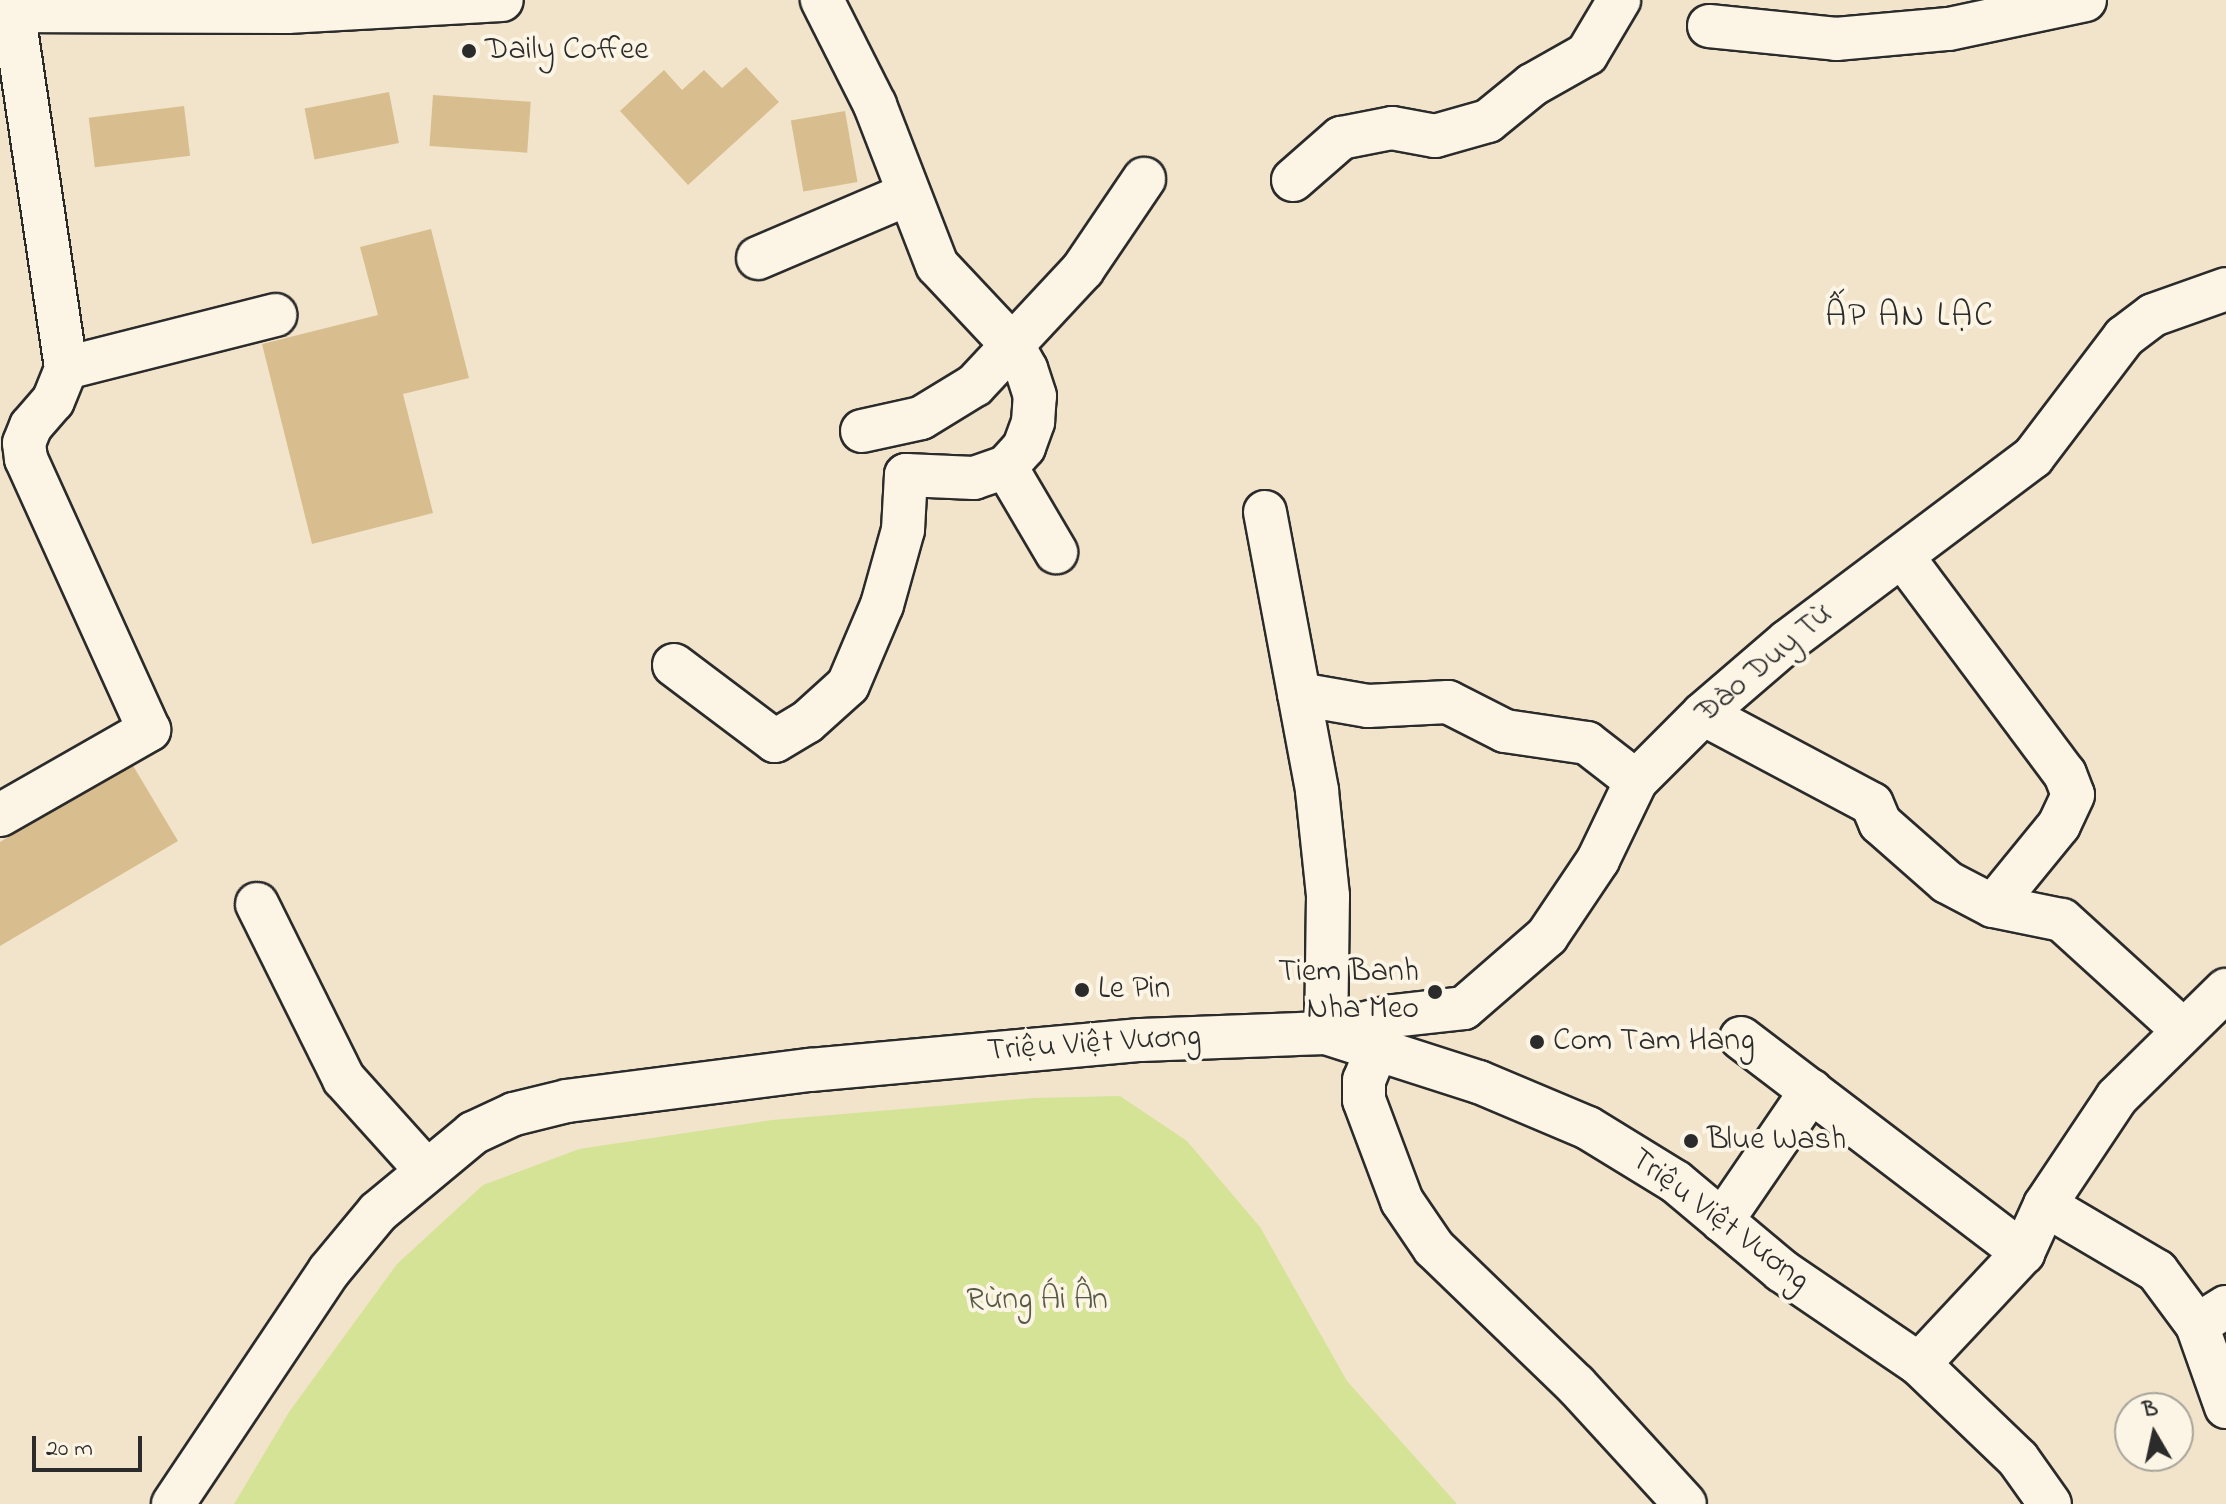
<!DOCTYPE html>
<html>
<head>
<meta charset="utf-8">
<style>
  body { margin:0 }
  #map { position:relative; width:2226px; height:1504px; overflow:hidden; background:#f1e4cb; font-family:"Indie Flower",sans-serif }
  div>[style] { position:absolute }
  .green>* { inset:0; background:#d5e396 }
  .building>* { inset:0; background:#d8be8e; transform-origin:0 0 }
  .roads { filter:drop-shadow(2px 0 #2b2b2b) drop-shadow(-2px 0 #2b2b2b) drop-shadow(0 2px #2b2b2b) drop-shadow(0 -2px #2b2b2b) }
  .minor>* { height:42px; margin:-21px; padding:0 21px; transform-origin:21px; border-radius:21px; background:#fcf5e5 }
  .dots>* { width:22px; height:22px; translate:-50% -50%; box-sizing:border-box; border:4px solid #fcf5e5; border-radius:50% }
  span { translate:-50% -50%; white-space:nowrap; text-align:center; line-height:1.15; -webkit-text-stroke:8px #fcf5e5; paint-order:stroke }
  .poi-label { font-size:32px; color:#2b2b2b }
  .left { translate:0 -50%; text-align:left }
  .right { translate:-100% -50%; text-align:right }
  .street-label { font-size:32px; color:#2b2b2b }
  .park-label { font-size:32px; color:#565946 }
  .neighbourhood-label { font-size:34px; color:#2b2b2b; letter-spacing:2px }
  .north { position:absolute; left:2114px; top:1392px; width:80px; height:80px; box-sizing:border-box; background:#fcf5e5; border:2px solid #a8a49b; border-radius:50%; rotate:351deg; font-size:22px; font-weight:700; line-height:32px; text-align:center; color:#2b2b2b }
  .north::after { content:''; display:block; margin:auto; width:28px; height:36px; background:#2b2b2b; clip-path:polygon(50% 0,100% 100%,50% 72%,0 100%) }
  .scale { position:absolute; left:32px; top:1436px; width:110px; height:36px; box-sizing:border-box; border:4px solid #2b2b2b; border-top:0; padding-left:10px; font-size:24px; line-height:28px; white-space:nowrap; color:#2b2b2b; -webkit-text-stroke:6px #fcf5e5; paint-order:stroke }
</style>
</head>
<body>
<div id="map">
  <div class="green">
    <i style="clip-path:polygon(1120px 1096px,1187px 1141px,1260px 1227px,1347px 1381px,1457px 1504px,234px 1504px,289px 1412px,397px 1264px,483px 1185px,579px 1149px,772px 1120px,1034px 1098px)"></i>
  </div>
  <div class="building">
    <i style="clip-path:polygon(746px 67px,779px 102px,688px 185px,620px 111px,664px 70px,682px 90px,704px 70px,722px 88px)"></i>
    <i style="left:389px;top:92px;width:52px;height:86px;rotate:79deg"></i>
    <i style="left:433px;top:95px;width:98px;height:51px;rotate:4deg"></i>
    <i style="left:184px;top:106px;width:50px;height:96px;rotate:83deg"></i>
    <i style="left:845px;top:111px;width:72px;height:55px;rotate:80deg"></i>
    <i style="clip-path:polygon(431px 229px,469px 378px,403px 394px,433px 513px,312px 544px,262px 344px,378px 315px,360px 247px)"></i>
    <i style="clip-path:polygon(132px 764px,178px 841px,0 946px,0 842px)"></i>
  </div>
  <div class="roads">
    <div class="minor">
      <i style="left:0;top:11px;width:287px;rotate:0.2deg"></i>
      <i style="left:287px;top:12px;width:215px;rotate:-3.2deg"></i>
      <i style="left:1709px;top:26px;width:128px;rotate:5.8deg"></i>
      <i style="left:1836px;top:39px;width:113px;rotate:-5.1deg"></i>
      <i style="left:1949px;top:29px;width:139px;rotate:-12deg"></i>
      <i style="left:1293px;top:180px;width:64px;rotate:-41.2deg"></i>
      <i style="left:1341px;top:138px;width:52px;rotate:-11.1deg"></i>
      <i style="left:1392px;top:128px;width:44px;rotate:10.5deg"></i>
      <i style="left:1435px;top:136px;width:55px;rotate:-15.8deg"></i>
      <i style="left:1488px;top:121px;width:57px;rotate:-39.3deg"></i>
      <i style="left:1532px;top:85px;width:63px;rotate:-29.4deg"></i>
      <i style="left:1587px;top:54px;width:63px;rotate:-59.3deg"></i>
      <i style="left:758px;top:258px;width:161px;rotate:-23.1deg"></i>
      <i style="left:66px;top:368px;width:216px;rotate:-14.2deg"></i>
      <i style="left:862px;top:431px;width:60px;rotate:-12.4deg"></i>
      <i style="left:921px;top:418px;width:63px;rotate:-31.4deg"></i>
      <i style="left:975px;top:385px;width:158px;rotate:-47deg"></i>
      <i style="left:1083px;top:269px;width:109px;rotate:-55.9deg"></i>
      <i style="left:1006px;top:467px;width:99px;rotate:59.5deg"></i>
      <i style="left:1265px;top:512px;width:284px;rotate:79.4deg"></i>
      <i style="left:1317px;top:791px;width:106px;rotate:84deg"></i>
      <i style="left:1328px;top:896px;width:137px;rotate:90.8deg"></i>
      <i style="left:1903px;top:557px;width:271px;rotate:53.3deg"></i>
      <i style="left:2065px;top:774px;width:22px;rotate:69deg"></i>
      <i style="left:2073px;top:795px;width:33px;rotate:115deg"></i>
      <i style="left:2059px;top:825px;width:104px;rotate:129.2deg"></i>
      <i style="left:674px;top:665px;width:126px;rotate:37deg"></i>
      <i style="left:775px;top:741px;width:37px;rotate:-31deg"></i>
      <i style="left:807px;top:722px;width:55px;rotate:-42.1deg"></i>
      <i style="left:848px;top:685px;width:87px;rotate:-67deg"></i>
      <i style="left:882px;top:605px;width:78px;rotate:-74.4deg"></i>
      <i style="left:903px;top:530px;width:55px;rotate:-86.9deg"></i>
      <i style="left:906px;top:475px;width:68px;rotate:2.5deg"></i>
      <i style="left:974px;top:478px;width:34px;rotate:-19deg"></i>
      <i style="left:1006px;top:467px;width:27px;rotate:-48deg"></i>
      <i style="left:1024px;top:447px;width:27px;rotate:-70deg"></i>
      <i style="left:1033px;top:422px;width:26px;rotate:-86deg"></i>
      <i style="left:1035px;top:396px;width:28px;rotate:-108deg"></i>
      <i style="left:1026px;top:369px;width:25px;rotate:-119deg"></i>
      <i style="left:1014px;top:347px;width:112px;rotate:-133.2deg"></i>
      <i style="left:937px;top:265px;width:172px;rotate:-111.2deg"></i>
      <i style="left:875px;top:105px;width:118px;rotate:-116.8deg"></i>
      <i style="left:1299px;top:694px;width:70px;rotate:9.9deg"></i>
      <i style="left:1368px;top:706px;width:80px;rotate:-2.9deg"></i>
      <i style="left:1448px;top:702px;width:64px;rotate:27deg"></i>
      <i style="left:1505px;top:731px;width:83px;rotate:8.3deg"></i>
      <i style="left:1587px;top:743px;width:62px;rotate:37.8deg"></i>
      <i style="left:1703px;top:714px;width:191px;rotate:28deg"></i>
      <i style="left:1872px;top:804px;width:21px;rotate:67deg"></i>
      <i style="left:1880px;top:823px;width:89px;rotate:41.4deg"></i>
      <i style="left:1947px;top:882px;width:52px;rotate:27.6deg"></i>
      <i style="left:1993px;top:906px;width:70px;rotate:11.5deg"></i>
      <i style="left:2062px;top:920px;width:164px;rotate:42.3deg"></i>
      <i style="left:0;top:815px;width:172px;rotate:-29.7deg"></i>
      <i style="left:149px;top:730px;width:298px;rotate:-114.4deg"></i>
      <i style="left:26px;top:459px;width:16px;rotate:-97deg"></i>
      <i style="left:24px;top:443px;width:18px;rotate:-68deg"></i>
      <i style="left:31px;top:426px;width:33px;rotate:-49deg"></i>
      <i style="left:53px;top:401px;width:35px;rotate:-68deg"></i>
      <i style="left:66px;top:368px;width:362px;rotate:-98.4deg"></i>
      <i style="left:257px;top:904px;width:195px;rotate:63.6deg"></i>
      <i style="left:344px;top:1079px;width:122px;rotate:48deg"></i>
      <i style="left:1326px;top:1033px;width:69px;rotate:-14.2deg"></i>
      <i style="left:1393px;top:1016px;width:71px;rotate:-6.4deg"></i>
      <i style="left:1464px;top:1008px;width:110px;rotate:-40.9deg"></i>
      <i style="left:1547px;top:936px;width:92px;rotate:-56.1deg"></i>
      <i style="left:1598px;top:860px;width:88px;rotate:-64.3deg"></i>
      <i style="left:1636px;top:781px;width:95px;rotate:-45deg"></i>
      <i style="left:1703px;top:714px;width:112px;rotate:-40.7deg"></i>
      <i style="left:1788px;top:641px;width:306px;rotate:-36.9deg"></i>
      <i style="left:2033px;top:457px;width:151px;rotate:-52.8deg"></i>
      <i style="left:2124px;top:337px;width:36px;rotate:-37deg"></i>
      <i style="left:2153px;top:315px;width:77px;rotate:-19.6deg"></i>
      <i style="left:1741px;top:1038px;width:355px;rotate:37.3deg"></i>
      <i style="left:2023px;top:1253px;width:53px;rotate:-65.4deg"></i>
      <i style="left:2045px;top:1205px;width:130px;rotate:-56.3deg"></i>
      <i style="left:2117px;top:1097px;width:153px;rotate:-44.5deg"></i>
      <i style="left:1376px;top:1051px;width:31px;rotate:112deg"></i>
      <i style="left:1364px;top:1080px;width:20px;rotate:90deg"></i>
      <i style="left:1364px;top:1100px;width:108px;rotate:69.4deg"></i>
      <i style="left:1402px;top:1201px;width:57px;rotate:55.8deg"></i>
      <i style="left:1434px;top:1248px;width:197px;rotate:44deg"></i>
      <i style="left:1576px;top:1385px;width:161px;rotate:47.5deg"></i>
      <i style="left:2045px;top:1205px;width:130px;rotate:30.5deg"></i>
      <i style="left:2157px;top:1271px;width:67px;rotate:53.5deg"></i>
      <i style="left:2197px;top:1325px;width:34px;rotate:-32deg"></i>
      <i style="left:1722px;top:1221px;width:158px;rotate:-55.6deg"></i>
      <i style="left:2197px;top:1325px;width:87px;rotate:70.5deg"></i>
      <i style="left:1919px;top:1364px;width:152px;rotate:-46.9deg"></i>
      <i style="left:173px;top:1504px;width:280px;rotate:-56.2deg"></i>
      <i style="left:329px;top:1271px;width:77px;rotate:-50.3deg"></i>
      <i style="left:378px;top:1212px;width:124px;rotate:-39.7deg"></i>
      <i style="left:473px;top:1133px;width:45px;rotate:-24.9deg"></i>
      <i style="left:514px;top:1114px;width:55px;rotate:-13.8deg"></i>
      <i style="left:567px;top:1101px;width:245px;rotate:-7.3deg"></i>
      <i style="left:810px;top:1070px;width:332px;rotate:-5.2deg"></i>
      <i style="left:1141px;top:1040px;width:185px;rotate:-2.2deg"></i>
      <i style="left:1326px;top:1033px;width:161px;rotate:17.8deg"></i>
      <i style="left:1479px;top:1082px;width:118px;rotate:22.9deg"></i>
      <i style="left:1588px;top:1128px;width:103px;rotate:31.5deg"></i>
      <i style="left:1676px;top:1182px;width:138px;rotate:40deg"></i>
      <i style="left:1782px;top:1271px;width:166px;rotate:34.2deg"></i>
      <i style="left:1919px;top:1364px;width:137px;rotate:43.8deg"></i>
      <i style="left:2018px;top:1459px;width:55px;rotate:54.6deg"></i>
    </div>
  </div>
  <div class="dots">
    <i style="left:469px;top:51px;background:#2b2b2b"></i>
    <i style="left:1082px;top:990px;background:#2b2b2b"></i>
    <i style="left:1435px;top:992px;background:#2b2b2b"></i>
    <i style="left:1537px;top:1042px;background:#2b2b2b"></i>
    <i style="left:1691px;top:1141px;background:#2b2b2b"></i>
  </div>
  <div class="poi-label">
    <span class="left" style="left:485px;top:51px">Daily Coffee</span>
    <span class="right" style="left:1419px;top:992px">Tiem Banh<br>Nha Meo</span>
    <span class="left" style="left:1098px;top:990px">Le Pin</span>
    <span class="left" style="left:1553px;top:1042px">Com Tam Hang</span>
    <span class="left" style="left:1707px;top:1141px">Blue Wash</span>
  </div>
  <div class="street-label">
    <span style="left:1765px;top:665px;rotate:-40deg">Đào Duy Từ</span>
    <span style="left:1094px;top:1045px;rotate:-4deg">Triệu Việt Vương</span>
    <span style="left:1719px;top:1221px;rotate:37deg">Triệu Việt Vương</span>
  </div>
  <div class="park-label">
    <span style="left:1037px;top:1301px">Rừng Ái Ân</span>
  </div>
  <div class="neighbourhood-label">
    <span style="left:1910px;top:318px">ẤP AN LẠC</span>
  </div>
  <div class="north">B</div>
  <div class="scale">20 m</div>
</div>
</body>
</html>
